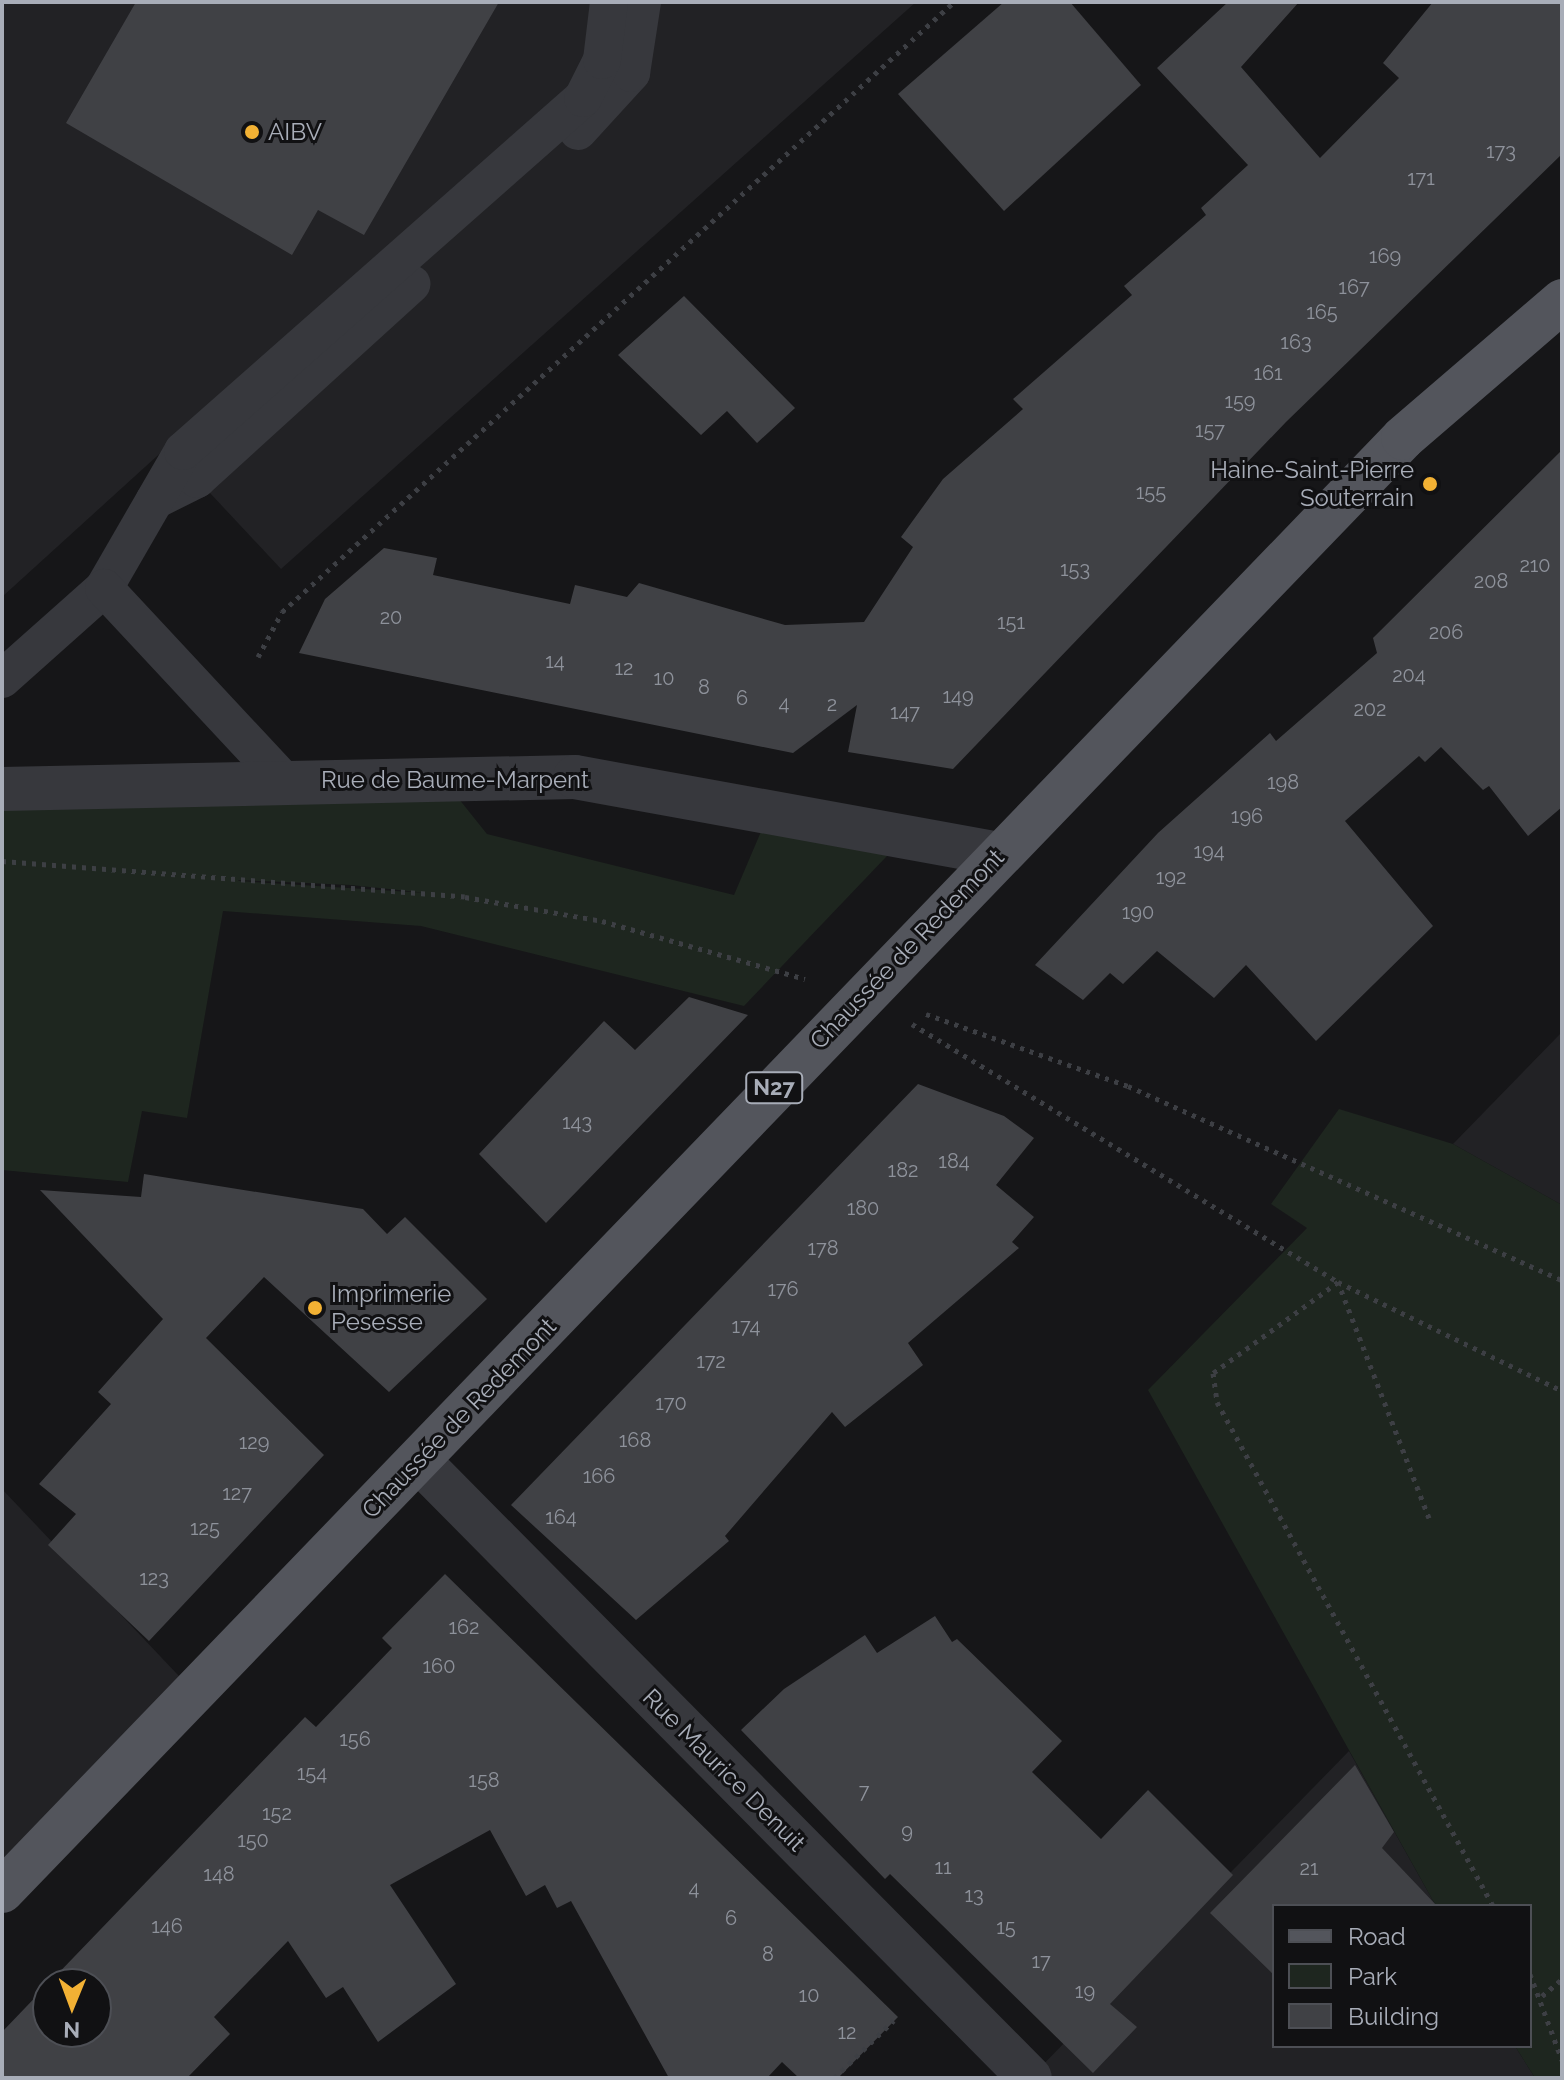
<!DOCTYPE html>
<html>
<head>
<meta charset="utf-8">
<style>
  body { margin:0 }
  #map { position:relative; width:1564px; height:2080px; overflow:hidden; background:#161618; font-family:Raleway,sans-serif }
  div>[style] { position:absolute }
  .built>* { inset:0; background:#222225 }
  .green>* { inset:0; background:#1e261f }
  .building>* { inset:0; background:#404145 }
  .path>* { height:5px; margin-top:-2.5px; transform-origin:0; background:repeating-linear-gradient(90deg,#3d3f44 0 4px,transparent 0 10px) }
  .lane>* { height:38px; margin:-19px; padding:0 19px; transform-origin:19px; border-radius:19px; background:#37383d }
  .street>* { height:44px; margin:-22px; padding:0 22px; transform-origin:22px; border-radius:22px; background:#37383d }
  .primary>* { height:44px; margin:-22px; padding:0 22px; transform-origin:22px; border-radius:22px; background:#53555c }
  .dots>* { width:22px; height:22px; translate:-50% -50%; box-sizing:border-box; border:4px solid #111113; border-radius:50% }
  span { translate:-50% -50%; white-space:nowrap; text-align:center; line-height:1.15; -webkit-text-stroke:6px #111113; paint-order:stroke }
  .number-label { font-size:20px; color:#8e929b }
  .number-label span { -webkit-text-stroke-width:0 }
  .shield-label span { padding:2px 6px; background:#111113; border:2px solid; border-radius:6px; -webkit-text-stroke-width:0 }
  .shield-label { font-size:22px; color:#a8adb8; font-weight:700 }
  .poi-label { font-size:24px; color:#a8adb8 }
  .left { translate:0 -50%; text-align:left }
  .right { translate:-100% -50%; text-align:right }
  .street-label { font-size:24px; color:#a8adb8 }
  .frame { position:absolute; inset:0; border:4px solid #a8adb8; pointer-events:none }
  .legend { position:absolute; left:1272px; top:1904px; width:260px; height:144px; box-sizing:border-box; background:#111113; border:2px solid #4d4f55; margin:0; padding:10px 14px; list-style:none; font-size:24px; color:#a8adb8 }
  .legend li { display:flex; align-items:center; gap:16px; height:40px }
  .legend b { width:40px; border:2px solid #4d4f55 }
  .north { position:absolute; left:32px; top:1968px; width:80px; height:80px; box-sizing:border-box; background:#111113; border:2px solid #4d4f55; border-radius:50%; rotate:181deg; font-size:22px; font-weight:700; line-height:32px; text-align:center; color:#a8adb8 }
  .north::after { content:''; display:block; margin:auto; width:28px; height:36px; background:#f2b134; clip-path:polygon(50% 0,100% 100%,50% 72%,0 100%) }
</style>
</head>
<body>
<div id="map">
  <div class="built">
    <i style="clip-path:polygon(2px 2px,916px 2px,281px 569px,167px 447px,2px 597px)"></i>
    <i style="clip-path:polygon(1562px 1032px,1562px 1205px,1453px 1144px)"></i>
    <i style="clip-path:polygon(2px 1489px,195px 1693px,2px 1891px)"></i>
    <i style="clip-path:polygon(1349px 1751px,1436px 1906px,1274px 1906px,1274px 2046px,1515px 2046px,1535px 2078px,1030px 2078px)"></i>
  </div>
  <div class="green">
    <i style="clip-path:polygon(evenodd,443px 779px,487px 834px,734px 895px,771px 808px,907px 835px,744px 1006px,421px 926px,223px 911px,187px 1118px,142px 1111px,128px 1182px,2px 1170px,2px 789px,443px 779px,238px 880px,351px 885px,427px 893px,239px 881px,238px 880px)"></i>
    <i style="clip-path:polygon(1339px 1109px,1453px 1144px,1562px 1205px,1562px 2078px,1535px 2078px,1515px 2046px,1530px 2046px,1530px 1906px,1436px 1906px,1148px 1390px,1307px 1228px,1271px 1204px)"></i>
  </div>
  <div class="building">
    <i style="clip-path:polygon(136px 2px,499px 2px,364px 235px,318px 210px,292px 255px,66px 123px)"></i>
    <i style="clip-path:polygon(1004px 2px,1070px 2px,1141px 85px,1004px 211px,898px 94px)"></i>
    <i style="clip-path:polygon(1228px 2px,1299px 2px,1241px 67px,1320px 158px,1399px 78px,1383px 63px,1433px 2px,1562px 2px,1562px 154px,1286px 422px,953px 769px,848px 752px,857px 705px,793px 753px,299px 653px,325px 599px,384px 548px,437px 558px,433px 575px,570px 604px,575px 585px,627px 597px,639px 583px,785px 625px,864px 622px,913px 547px,901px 537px,943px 479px,1023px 409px,1013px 399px,1132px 295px,1124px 286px,1206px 215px,1201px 208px,1248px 165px,1157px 68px)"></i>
    <i style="clip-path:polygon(684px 296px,795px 408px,757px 443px,727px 411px,701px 435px,618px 355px)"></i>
    <i style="clip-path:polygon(1562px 450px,1562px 807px,1528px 836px,1489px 786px,1483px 790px,1441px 747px,1425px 762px,1419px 756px,1345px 821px,1433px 926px,1316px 1041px,1246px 965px,1214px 998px,1157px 951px,1123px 984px,1110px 973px,1083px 1000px,1035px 965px,1158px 833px,1270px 733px,1276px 741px,1377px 653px,1373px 638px)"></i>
    <i style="clip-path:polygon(689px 997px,748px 1015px,546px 1223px,479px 1154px,604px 1021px,635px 1050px)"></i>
    <i style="clip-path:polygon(918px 1084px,1004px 1116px,1034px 1138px,996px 1185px,1034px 1217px,1012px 1242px,1019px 1248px,908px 1343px,923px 1365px,845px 1427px,832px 1412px,725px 1536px,729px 1541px,636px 1620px,511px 1505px)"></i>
    <i style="clip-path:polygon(144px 1174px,363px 1209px,387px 1234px,405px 1217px,487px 1299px,389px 1392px,264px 1277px,206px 1338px,324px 1455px,149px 1641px,48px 1545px,76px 1514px,39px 1484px,111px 1404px,98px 1392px,163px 1319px,40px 1190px,141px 1197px)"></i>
    <i style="clip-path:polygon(445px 1574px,898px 2017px,838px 2078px,799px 2078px,782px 2062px,767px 2078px,669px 2078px,571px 1901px,557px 1908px,545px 1885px,526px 1896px,490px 1830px,390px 1885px,456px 1984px,378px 2042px,343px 1987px,326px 1998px,288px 1941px,214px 2017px,230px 2034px,187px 2078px,2px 2078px,2px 2032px,48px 1984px,48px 2032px,96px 2032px,96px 1984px,48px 1984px,305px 1717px,316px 1727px,392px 1648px,382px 1638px)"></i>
    <i style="clip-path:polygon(935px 1616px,952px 1642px,957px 1639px,1062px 1741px,1032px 1772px,1101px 1839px,1148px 1790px,1233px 1875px,1110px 2004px,1137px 2027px,1093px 2073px,890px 1874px,885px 1879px,741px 1730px,784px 1689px,865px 1635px,877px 1653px)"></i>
    <i style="clip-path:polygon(1355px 1765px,1394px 1832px,1382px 1848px,1437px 1906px,1274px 1906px,1274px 1975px,1210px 1913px)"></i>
  </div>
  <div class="path">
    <i style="left:258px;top:657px;width:51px;rotate:-61.9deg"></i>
    <i style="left:282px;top:612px;width:908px;rotate:-42.23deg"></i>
    <i style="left:2px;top:861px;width:464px;rotate:4.4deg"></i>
    <i style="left:465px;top:897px;width:139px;rotate:9.9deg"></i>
    <i style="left:602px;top:921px;width:211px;rotate:15.9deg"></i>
    <i style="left:926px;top:1014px;width:214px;rotate:19.6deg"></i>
    <i style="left:1128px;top:1086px;width:475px;rotate:24.1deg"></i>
    <i style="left:912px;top:1024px;width:498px;rotate:31.2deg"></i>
    <i style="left:1338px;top:1282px;width:155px;rotate:143.9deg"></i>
    <i style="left:1213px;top:1373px;width:29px;rotate:82deg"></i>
    <i style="left:1217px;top:1402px;width:575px;rotate:61.29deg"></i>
    <i style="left:1429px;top:1518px;width:253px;rotate:-111.1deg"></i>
    <i style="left:1338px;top:1282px;width:249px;rotate:25.9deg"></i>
    <i style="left:1530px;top:1974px;width:92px;rotate:69.6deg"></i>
    <i style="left:1542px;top:1996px;width:26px;rotate:-40deg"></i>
    <i style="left:834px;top:2078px;width:83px;rotate:-44deg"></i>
  </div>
  <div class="lane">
    <i style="left:578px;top:131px;width:79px;rotate:-47.6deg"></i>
    <i style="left:631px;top:73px;width:72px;rotate:-81.2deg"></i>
    <i style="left:155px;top:500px;width:47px;rotate:-26.6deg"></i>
    <i style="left:197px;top:479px;width:290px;rotate:-42.3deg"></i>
    <i style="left:104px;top:588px;width:158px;rotate:-60deg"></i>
    <i style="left:183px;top:451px;width:533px;rotate:-41.43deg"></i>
    <i style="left:583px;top:98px;width:42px;rotate:-63.4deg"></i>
    <i style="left:602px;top:60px;width:58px;rotate:-83.1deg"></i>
    <i style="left:2px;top:679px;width:137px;rotate:-41.7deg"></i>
    <i style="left:104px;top:588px;width:261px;rotate:47deg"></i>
  </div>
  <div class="street">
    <i style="left:2px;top:789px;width:573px;rotate:-1.2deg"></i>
    <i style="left:575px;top:777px;width:429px;rotate:10.3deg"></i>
    <i style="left:419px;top:1461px;width:868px;rotate:45.28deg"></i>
  </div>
  <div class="primary">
    <i style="left:2px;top:1891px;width:2018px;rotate:-46.04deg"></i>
    <i style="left:1403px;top:438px;width:210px;rotate:-40.7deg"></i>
  </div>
  <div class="dots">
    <i style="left:252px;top:132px;background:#f2b134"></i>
    <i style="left:1430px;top:484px;background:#f2b134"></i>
    <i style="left:315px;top:1308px;background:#f2b134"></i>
  </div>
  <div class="number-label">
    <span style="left:1501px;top:151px">173</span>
    <span style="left:1421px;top:178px">171</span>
    <span style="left:1385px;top:256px">169</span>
    <span style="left:1354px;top:287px">167</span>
    <span style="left:1322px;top:312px">165</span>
    <span style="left:1296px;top:342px">163</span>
    <span style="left:1268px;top:373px">161</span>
    <span style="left:1240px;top:401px">159</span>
    <span style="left:1210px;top:430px">157</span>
    <span style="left:1151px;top:492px">155</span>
    <span style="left:1535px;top:565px">210</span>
    <span style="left:1075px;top:569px">153</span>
    <span style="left:1491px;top:581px">208</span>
    <span style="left:391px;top:617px">20</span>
    <span style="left:1011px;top:622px">151</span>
    <span style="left:1446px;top:632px">206</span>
    <span style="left:555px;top:661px">14</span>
    <span style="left:624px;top:668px">12</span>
    <span style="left:1409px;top:675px">204</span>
    <span style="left:664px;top:678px">10</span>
    <span style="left:704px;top:687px">8</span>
    <span style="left:958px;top:696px">149</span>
    <span style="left:742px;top:698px">6</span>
    <span style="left:784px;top:703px">4</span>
    <span style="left:832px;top:704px">2</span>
    <span style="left:1370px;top:709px">202</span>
    <span style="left:905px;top:712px">147</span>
    <span style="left:1283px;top:782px">198</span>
    <span style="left:1247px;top:816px">196</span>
    <span style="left:1209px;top:851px">194</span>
    <span style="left:1171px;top:877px">192</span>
    <span style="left:1138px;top:912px">190</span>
    <span style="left:577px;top:1122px">143</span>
    <span style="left:954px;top:1161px">184</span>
    <span style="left:903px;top:1170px">182</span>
    <span style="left:863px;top:1208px">180</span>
    <span style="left:823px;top:1248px">178</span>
    <span style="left:783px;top:1289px">176</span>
    <span style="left:746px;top:1326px">174</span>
    <span style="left:711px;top:1361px">172</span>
    <span style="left:671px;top:1403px">170</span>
    <span style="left:635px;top:1440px">168</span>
    <span style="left:254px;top:1442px">129</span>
    <span style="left:599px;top:1476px">166</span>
    <span style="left:237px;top:1493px">127</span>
    <span style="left:561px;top:1517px">164</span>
    <span style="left:205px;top:1528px">125</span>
    <span style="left:154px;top:1578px">123</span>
    <span style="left:464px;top:1627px">162</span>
    <span style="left:439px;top:1666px">160</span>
    <span style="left:355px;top:1739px">156</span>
    <span style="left:312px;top:1773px">154</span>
    <span style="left:484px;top:1780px">158</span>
    <span style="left:864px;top:1791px">7</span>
    <span style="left:277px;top:1813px">152</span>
    <span style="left:907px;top:1831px">9</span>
    <span style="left:253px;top:1840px">150</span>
    <span style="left:943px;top:1867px">11</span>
    <span style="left:1309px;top:1868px">21</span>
    <span style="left:219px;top:1874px">148</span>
    <span style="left:694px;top:1888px">4</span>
    <span style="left:974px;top:1895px">13</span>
    <span style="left:731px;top:1918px">6</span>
    <span style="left:167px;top:1926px">146</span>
    <span style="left:1006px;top:1927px">15</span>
    <span style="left:768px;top:1954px">8</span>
    <span style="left:1041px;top:1961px">17</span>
    <span style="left:1085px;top:1991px">19</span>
    <span style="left:809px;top:1995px">10</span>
    <span style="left:847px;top:2032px">12</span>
  </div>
  <div class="shield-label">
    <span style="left:774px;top:1088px">N27</span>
  </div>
  <div class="poi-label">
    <span class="left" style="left:268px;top:132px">AIBV</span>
    <span class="right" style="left:1414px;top:484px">Haine-Saint-Pierre<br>Souterrain</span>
    <span class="left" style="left:331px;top:1308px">Imprimerie<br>Pesesse</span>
  </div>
  <div class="street-label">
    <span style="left:455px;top:780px">Rue de Baume-Marpent</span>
    <span style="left:907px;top:949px;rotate:-46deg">Chaussée de Redemont</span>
    <span style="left:459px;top:1418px;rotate:-46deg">Chaussée de Redemont</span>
    <span style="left:724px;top:1770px;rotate:45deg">Rue Maurice Denuit</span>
  </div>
  <div class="frame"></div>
  <ul class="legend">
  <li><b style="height:10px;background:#53555c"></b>Road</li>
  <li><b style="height:22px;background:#1e261f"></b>Park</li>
  <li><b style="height:22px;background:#404145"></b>Building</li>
  </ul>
  <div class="north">N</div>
</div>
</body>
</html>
